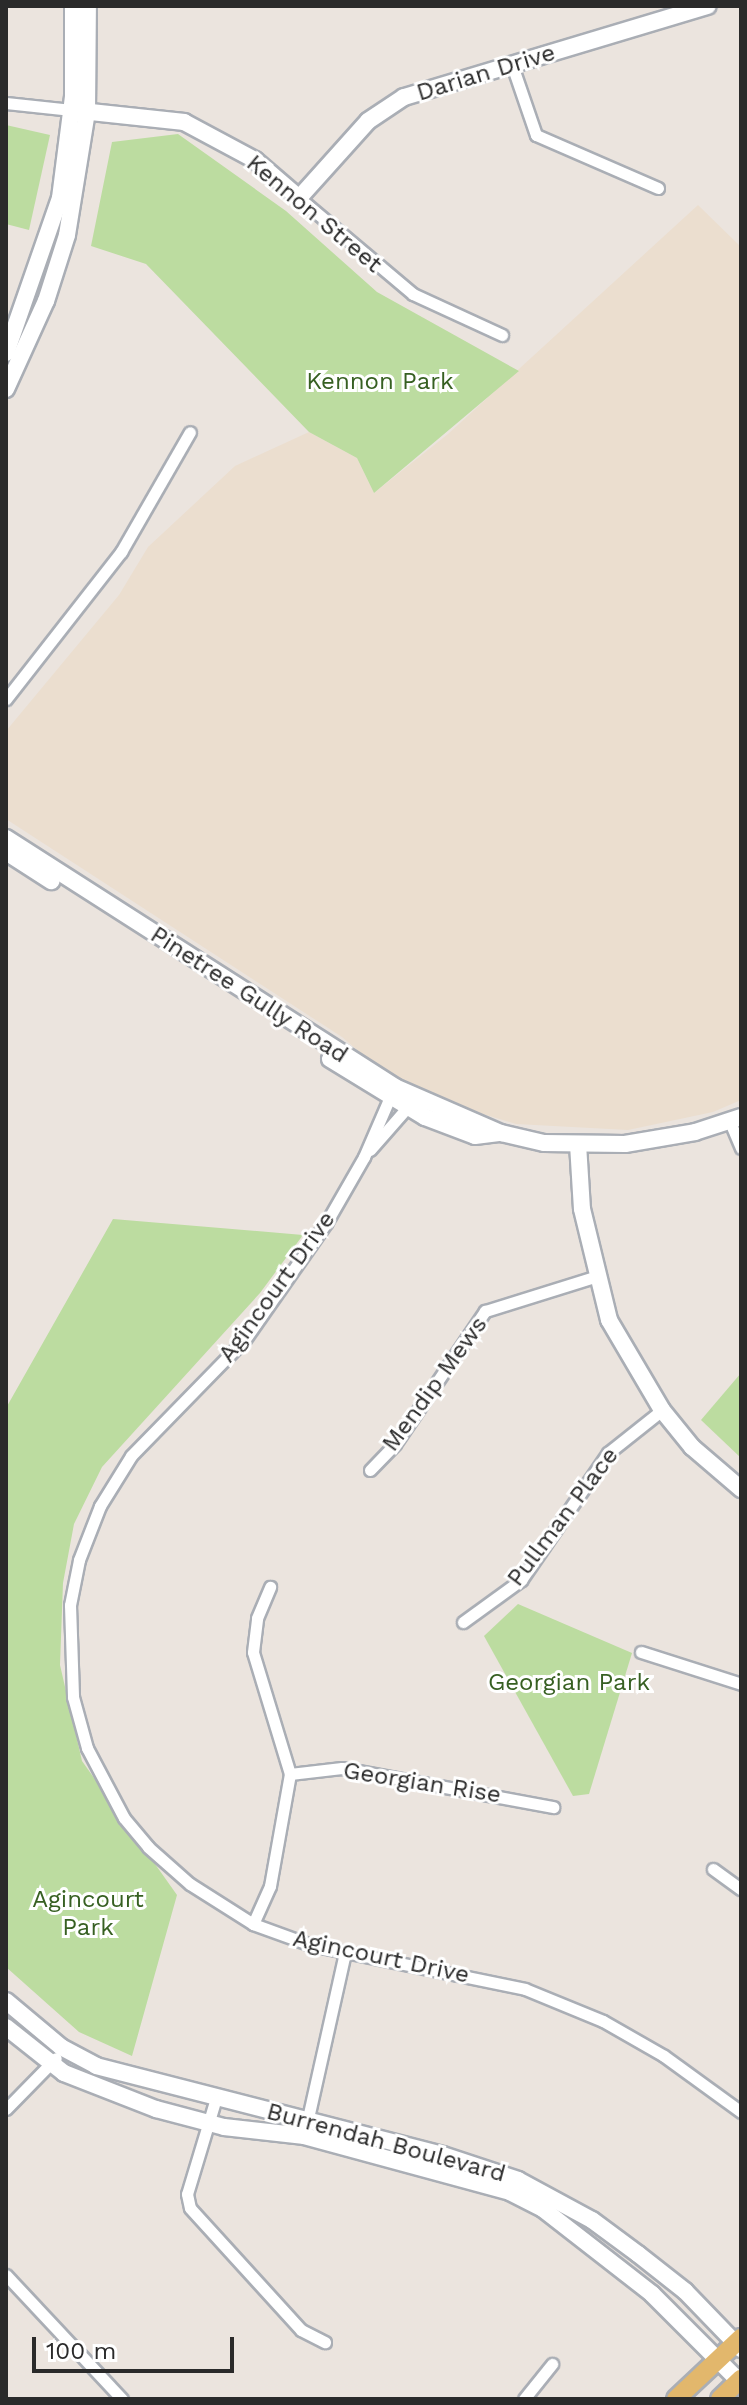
<!DOCTYPE html>
<html>
<head>
<meta charset="utf-8">
<style>
  body { margin:0 }
  #map { position:relative; width:747px; height:2405px; overflow:hidden; background:#ebe4de; font-family:"Work Sans",sans-serif }
  div>[style] { position:absolute }
  .education>* { inset:0; background:#ebdecf }
  .green>* { inset:0; background:#bcdca0 }
  .roads { filter:drop-shadow(2px 0 #aaaeb5) drop-shadow(-2px 0 #aaaeb5) drop-shadow(0 2px #aaaeb5) drop-shadow(0 -2px #aaaeb5) }
  .street>* { height:11px; margin:-5.5px; padding:0 5.5px; transform-origin:5.5px; border-radius:5.5px; background:#fff }
  .secondary>* { height:16px; margin:-8px; padding:0 8px; transform-origin:8px; border-radius:8px; background:#fff }
  .primary>* { height:18px; margin:-9px; padding:0 9px; transform-origin:9px; border-radius:9px; background:#e2b76c }
  span { translate:-50% -50%; white-space:nowrap; text-align:center; line-height:1.15; -webkit-text-stroke:6px #fff; paint-order:stroke }
  .street-label { font-size:24px; color:#2a2a2a }
  .park-label { font-size:24px; color:#376022 }
  .frame { position:absolute; inset:0; border:8px solid #2a2a2a; pointer-events:none }
  .scale { position:absolute; left:32px; top:2337px; width:202px; height:36px; box-sizing:border-box; border:4px solid #2a2a2a; border-top:0; padding-left:10px; font-size:24px; line-height:28px; white-space:nowrap; color:#2a2a2a; -webkit-text-stroke:6px #fff; paint-order:stroke }
</style>
</head>
<body>
<div id="map">
  <div class="education">
    <i style="clip-path:polygon(698px 205px,741px 247px,741px 1100px,713px 1112px,628px 1130px,516px 1124px,444px 1102px,376px 1066px,342px 1037px,6px 819px,6px 731px,119px 595px,148px 547px,235px 466px,309px 432px,357px 458px,374px 493px,448px 434px)"></i>
  </div>
  <div class="green">
    <i style="clip-path:polygon(6px 125px,50px 135px,29px 230px,6px 224px)"></i>
    <i style="clip-path:polygon(178px 134px,286px 211px,377px 292px,519px 371px,374px 493px,357px 458px,309px 432px,146px 264px,91px 246px,112px 142px)"></i>
    <i style="clip-path:polygon(113px 1219px,303px 1235px,260px 1293px,102px 1467px,74px 1524px,63px 1583px,60px 1665px,82px 1761px,177px 1895px,132px 2056px,79px 2032px,6px 1967px,6px 1408px)"></i>
    <i style="clip-path:polygon(741px 1373px,741px 1458px,701px 1420px)"></i>
    <i style="clip-path:polygon(518px 1604px,632px 1653px,589px 1794px,573px 1796px,484px 1636px)"></i>
  </div>
  <div class="roads">
    <div class="street">
      <i style="left:512px;top:65px;width:74px;rotate:71.1deg"></i>
      <i style="left:536px;top:135px;width:133px;rotate:23.5deg"></i>
      <i style="left:6px;top:103px;width:66px;rotate:6.1deg"></i>
      <i style="left:299px;top:198px;width:149px;rotate:40.1deg"></i>
      <i style="left:413px;top:294px;width:98px;rotate:24.7deg"></i>
      <i style="left:6px;top:699px;width:187px;rotate:-52deg"></i>
      <i style="left:121px;top:552px;width:138px;rotate:-60.1deg"></i>
      <i style="left:393px;top:1090px;width:73px;rotate:113.4deg"></i>
      <i style="left:364px;top:1157px;width:76px;rotate:119.9deg"></i>
      <i style="left:326px;top:1223px;width:141px;rotate:124.9deg"></i>
      <i style="left:245px;top:1339px;width:163px;rotate:134.3deg"></i>
      <i style="left:131px;top:1456px;width:59px;rotate:121.8deg"></i>
      <i style="left:100px;top:1506px;width:58px;rotate:111.3deg"></i>
      <i style="left:79px;top:1560px;width:46px;rotate:101.3deg"></i>
      <i style="left:70px;top:1605px;width:92px;rotate:88.1deg"></i>
      <i style="left:73px;top:1697px;width:53px;rotate:74.6deg"></i>
      <i style="left:87px;top:1748px;width:79px;rotate:62.1deg"></i>
      <i style="left:124px;top:1818px;width:38px;rotate:50deg"></i>
      <i style="left:148px;top:1847px;width:56px;rotate:41.4deg"></i>
      <i style="left:190px;top:1884px;width:75px;rotate:32.4deg"></i>
      <i style="left:253px;top:1924px;width:62px;rotate:19.9deg"></i>
      <i style="left:311px;top:1945px;width:218px;rotate:11.6deg"></i>
      <i style="left:525px;top:1989px;width:84px;rotate:22.3deg"></i>
      <i style="left:603px;top:2021px;width:70px;rotate:29.8deg"></i>
      <i style="left:664px;top:2056px;width:95px;rotate:36deg"></i>
      <i style="left:730px;top:1122px;width:28px;rotate:67deg"></i>
      <i style="left:370px;top:1150px;width:62px;rotate:-48.9deg"></i>
      <i style="left:370px;top:1470px;width:36px;rotate:-46deg"></i>
      <i style="left:395px;top:1444px;width:161px;rotate:-55.9deg"></i>
      <i style="left:485px;top:1311px;width:114px;rotate:-17.3deg"></i>
      <i style="left:463px;top:1622px;width:72px;rotate:-35.9deg"></i>
      <i style="left:521px;top:1580px;width:154px;rotate:-55.6deg"></i>
      <i style="left:608px;top:1453px;width:69px;rotate:-38.5deg"></i>
      <i style="left:641px;top:1652px;width:105px;rotate:17.7deg"></i>
      <i style="left:290px;top:1774px;width:52px;rotate:-6.6deg"></i>
      <i style="left:342px;top:1768px;width:215px;rotate:10.5deg"></i>
      <i style="left:713px;top:1869px;width:34px;rotate:36deg"></i>
      <i style="left:253px;top:1924px;width:42px;rotate:-65.9deg"></i>
      <i style="left:270px;top:1886px;width:114px;rotate:-79.9deg"></i>
      <i style="left:290px;top:1774px;width:127px;rotate:-106.9deg"></i>
      <i style="left:253px;top:1652px;width:34px;rotate:-83deg"></i>
      <i style="left:257px;top:1618px;width:34px;rotate:-67deg"></i>
      <i style="left:216px;top:2098px;width:100px;rotate:106.8deg"></i>
      <i style="left:187px;top:2194px;width:14px;rotate:78deg"></i>
      <i style="left:190px;top:2208px;width:165px;rotate:47.7deg"></i>
      <i style="left:301px;top:2330px;width:27px;rotate:27deg"></i>
      <i style="left:6px;top:2109px;width:71px;rotate:-45.6deg"></i>
      <i style="left:306px;top:2127px;width:179px;rotate:-77.4deg"></i>
      <i style="left:6px;top:2275px;width:170px;rotate:46.9deg"></i>
      <i style="left:524px;top:2399px;width:45px;rotate:-51.3deg"></i>
    </div>
    <div class="secondary">
      <i style="left:72px;top:110px;width:113px;rotate:6.1deg"></i>
      <i style="left:184px;top:122px;width:81px;rotate:28.2deg"></i>
      <i style="left:255px;top:160px;width:58px;rotate:40.8deg"></i>
      <i style="left:299px;top:198px;width:103px;rotate:-48.1deg"></i>
      <i style="left:368px;top:121px;width:43px;rotate:-33.7deg"></i>
      <i style="left:404px;top:97px;width:317px;rotate:-16.7deg"></i>
      <i style="left:6px;top:353px;width:164px;rotate:-70.8deg"></i>
      <i style="left:60px;top:198px;width:102px;rotate:-82.7deg"></i>
      <i style="left:73px;top:97px;width:91px;rotate:-90deg"></i>
      <i style="left:6px;top:389px;width:97px;rotate:-65.6deg"></i>
      <i style="left:46px;top:301px;width:69px;rotate:-72.3deg"></i>
      <i style="left:67px;top:235px;width:126px;rotate:-80.8deg"></i>
      <i style="left:87px;top:111px;width:105px;rotate:-89.5deg"></i>
      <i style="left:6px;top:838px;width:462px;rotate:32.6deg"></i>
      <i style="left:395px;top:1087px;width:116px;rotate:23.5deg"></i>
      <i style="left:501px;top:1133px;width:44px;rotate:13.1deg"></i>
      <i style="left:544px;top:1143px;width:81px;rotate:0.7deg"></i>
      <i style="left:625px;top:1144px;width:71px;rotate:-9.7deg"></i>
      <i style="left:695px;top:1132px;width:48px;rotate:-18.1deg"></i>
      <i style="left:6px;top:852px;width:54px;rotate:32.8deg"></i>
      <i style="left:330px;top:1059px;width:111px;rotate:31.4deg"></i>
      <i style="left:425px;top:1117px;width:53px;rotate:20.8deg"></i>
      <i style="left:475px;top:1136px;width:24px;rotate:-7deg"></i>
      <i style="left:578px;top:1144px;width:65px;rotate:86.5deg"></i>
      <i style="left:582px;top:1209px;width:114px;rotate:76.3deg"></i>
      <i style="left:609px;top:1320px;width:104px;rotate:59.5deg"></i>
      <i style="left:662px;top:1410px;width:48px;rotate:51deg"></i>
      <i style="left:692px;top:1447px;width:65px;rotate:40.6deg"></i>
      <i style="left:6px;top:2001px;width:72px;rotate:39.9deg"></i>
      <i style="left:61px;top:2047px;width:40px;rotate:28deg"></i>
      <i style="left:96px;top:2066px;width:358px;rotate:14.4deg"></i>
      <i style="left:443px;top:2155px;width:79px;rotate:18.4deg"></i>
      <i style="left:518px;top:2180px;width:84px;rotate:28.4deg"></i>
      <i style="left:592px;top:2220px;width:57px;rotate:36.5deg"></i>
      <i style="left:638px;top:2254px;width:60px;rotate:38.2deg"></i>
      <i style="left:685px;top:2291px;width:81px;rotate:46deg"></i>
      <i style="left:6px;top:2027px;width:74px;rotate:38.4deg"></i>
      <i style="left:64px;top:2073px;width:99px;rotate:21.4deg"></i>
      <i style="left:156px;top:2109px;width:70px;rotate:14.8deg"></i>
      <i style="left:224px;top:2127px;width:81px;rotate:6.4deg"></i>
      <i style="left:304px;top:2136px;width:213px;rotate:15.2deg"></i>
      <i style="left:510px;top:2192px;width:37px;rotate:27deg"></i>
      <i style="left:543px;top:2209px;width:138px;rotate:37.9deg"></i>
      <i style="left:652px;top:2294px;width:126px;rotate:45deg"></i>
    </div>
    <div class="primary">
      <i style="left:676px;top:2399px;width:89px;rotate:-43.2deg"></i>
      <i style="left:720px;top:2399px;width:29px;rotate:-44deg"></i>
    </div>
  </div>
  <div class="street-label">
    <span style="left:486px;top:73px;rotate:-17deg">Darian Drive</span>
    <span style="left:314px;top:214px;rotate:40deg">Kennon Street</span>
    <span style="left:249px;top:995px;rotate:33deg">Pinetree Gully Road</span>
    <span style="left:277px;top:1287px;rotate:-54deg">Agincourt Drive</span>
    <span style="left:435px;top:1384px;rotate:-54deg">Mendip Mews</span>
    <span style="left:563px;top:1517px;rotate:-53deg">Pullman Place</span>
    <span style="left:422px;top:1783px;rotate:9deg">Georgian Rise</span>
    <span style="left:381px;top:1957px;rotate:12deg">Agincourt Drive</span>
    <span style="left:386px;top:2143px;rotate:15deg">Burrendah Boulevard</span>
  </div>
  <div class="park-label">
    <span style="left:380px;top:382px">Kennon Park</span>
    <span style="left:569px;top:1683px">Georgian Park</span>
    <span style="left:88px;top:1914px">Agincourt<br>Park</span>
  </div>
  <div class="frame"></div>
  <div class="scale">100 m</div>
</div>
</body>
</html>
